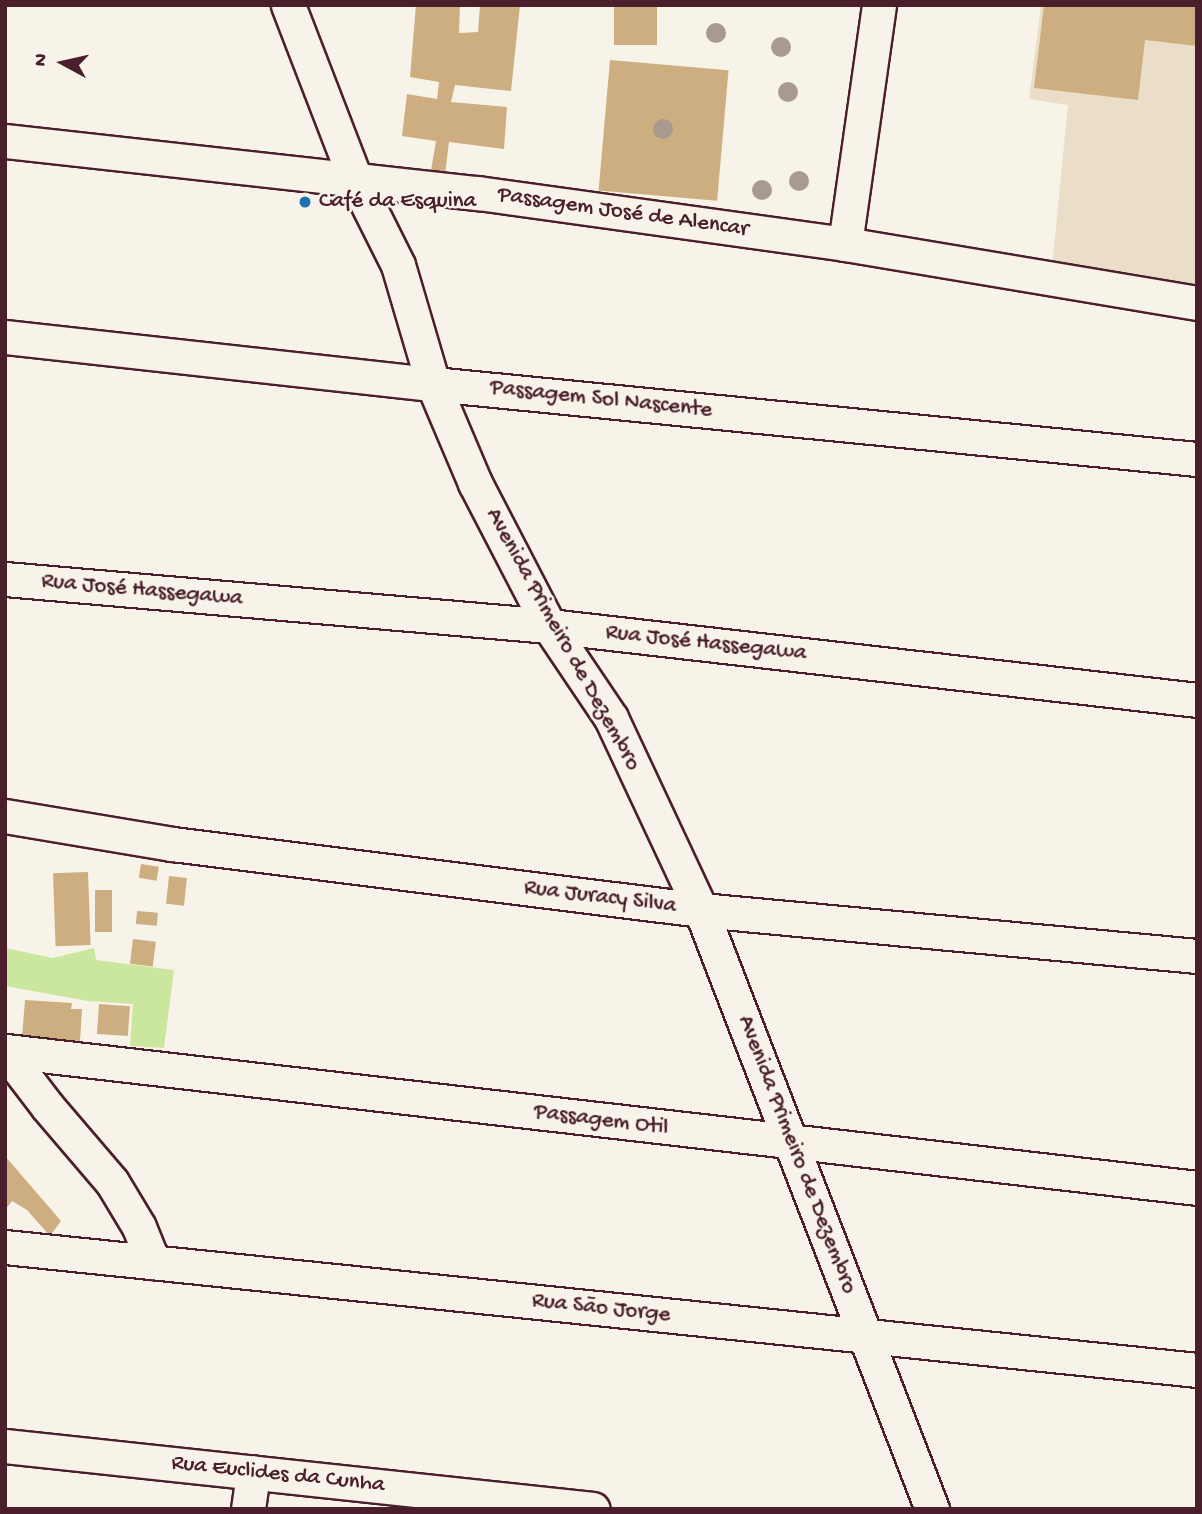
<!DOCTYPE html>
<html>
<head>
<meta charset="utf-8">
<style>
  body { margin:0 }
  #map { position:relative; width:1202px; height:1514px; overflow:hidden; background:#f7f3e8; font-family:"Gochi Hand",sans-serif }
  div>[style] { position:absolute }
  .built>* { inset:0; background:#eadec9 }
  .green>* { inset:0; background:#cbe69d }
  .building>* { inset:0; background:#cdae81; transform-origin:0 0 }
  .roads { filter:drop-shadow(2px 0 #4a1f2b) drop-shadow(-2px 0 #4a1f2b) drop-shadow(0 2px #4a1f2b) drop-shadow(0 -2px #4a1f2b) }
  .minor>* { height:33px; margin:-16.5px; padding:0 16.5px; transform-origin:16.5px; border-radius:16.5px; background:#f7f3e8 }
  .trees>* { width:20px; height:20px; margin:-10px; border-radius:50%; background:#a99a90 }
  .dots>* { width:19px; height:19px; translate:-50% -50%; box-sizing:border-box; border:4px solid #f7f3e8; border-radius:50% }
  span { translate:-50% -50%; white-space:nowrap; text-align:center; line-height:1.15; -webkit-text-stroke:5px #f7f3e8; paint-order:stroke }
  .poi-label { font-size:23px; color:#4a1f2b }
  .left { translate:0 -50%; text-align:left }
  .street-label { font-size:23px; color:#4a1f2b }
  .frame { position:absolute; inset:0; border:7px solid #4a1f2b; pointer-events:none }
  .north { position:absolute; left:28px; top:28px; width:70px; height:70px; -webkit-text-stroke:5px #f7f3e8; paint-order:stroke; rotate:278deg; font-size:19px; font-weight:700; line-height:28px; text-align:center; color:#4a1f2b }
  .north::after { content:''; display:block; margin:auto; width:24px; height:32px; background:#4a1f2b; clip-path:polygon(50% 0,100% 100%,50% 72%,0 100%) }
</style>
</head>
<body>
<div id="map">
  <div class="built">
    <i style="clip-path:polygon(1041px 5px,1197px 5px,1197px 289px,1052px 267px,1068px 105px,1029px 99px)"></i>
  </div>
  <div class="green">
    <i style="clip-path:polygon(5px 948px,53px 958px,94px 948px,96px 960px,174px 970px,164px 1048px,130px 1046px,133px 1004px,88px 1001px,5px 986px)"></i>
  </div>
  <div class="building">
    <i style="clip-path:polygon(416px 5px,460px 5px,459px 33px,478px 32px,480px 5px,520px 5px,511px 91px,455px 85px,451px 102px,507px 107px,504px 149px,449px 142px,445px 174px,431px 170px,436px 141px,402px 136px,407px 94px,437px 99px,439px 82px,410px 77px)"></i>
    <i style="left:614px;top:5px;width:43px;height:40px"></i>
    <i style="clip-path:polygon(1044px 5px,1197px 5px,1197px 46px,1145px 40px,1138px 100px,1034px 88px)"></i>
    <i style="left:610px;top:60px;width:119px;height:131px;rotate:5deg"></i>
    <i style="left:141px;top:864px;width:18px;height:14px;rotate:9deg"></i>
    <i style="left:88px;top:872px;width:73px;height:35px;rotate:88deg"></i>
    <i style="left:169px;top:876px;width:18px;height:28px;rotate:6deg"></i>
    <i style="left:112px;top:890px;width:42px;height:17px;rotate:90deg"></i>
    <i style="left:137px;top:911px;width:21px;height:13px;rotate:5deg"></i>
    <i style="left:133px;top:939px;width:23px;height:25px;rotate:7deg"></i>
    <i style="clip-path:polygon(25px 1000px,72px 1003px,71px 1009px,82px 1009px,80px 1041px,22px 1037px)"></i>
    <i style="left:99px;top:1004px;width:31px;height:30px;rotate:4deg"></i>
    <i style="clip-path:polygon(5px 1156px,61px 1221px,50px 1236px,27px 1210px,12px 1201px,5px 1210px)"></i>
  </div>
  <div class="roads">
    <div class="minor">
      <i style="left:288px;top:5px;width:189px;rotate:68.9deg"></i>
      <i style="left:356px;top:181px;width:94px;rotate:63.4deg"></i>
      <i style="left:398px;top:265px;width:124px;rotate:73.6deg"></i>
      <i style="left:433px;top:384px;width:108px;rotate:67deg"></i>
      <i style="left:475px;top:483px;width:161px;rotate:62.6deg"></i>
      <i style="left:549px;top:626px;width:111px;rotate:56deg"></i>
      <i style="left:611px;top:718px;width:212px;rotate:64.9deg"></i>
      <i style="left:701px;top:910px;width:642px;rotate:68.91deg"></i>
      <i style="left:5px;top:141px;width:476px;rotate:6.3deg"></i>
      <i style="left:478px;top:193px;width:371px;rotate:7.9deg"></i>
      <i style="left:845px;top:244px;width:357px;rotate:9.5deg"></i>
      <i style="left:845px;top:244px;width:241px;rotate:-81.9deg"></i>
      <i style="left:5px;top:337px;width:431px;rotate:6.3deg"></i>
      <i style="left:433px;top:384px;width:768px;rotate:5.61deg"></i>
      <i style="left:5px;top:579px;width:546px;rotate:4.94deg"></i>
      <i style="left:549px;top:626px;width:652px;rotate:6.51deg"></i>
      <i style="left:5px;top:816px;width:169px;rotate:9.5deg"></i>
      <i style="left:172px;top:844px;width:533px;rotate:7.11deg"></i>
      <i style="left:701px;top:910px;width:498px;rotate:5.3deg"></i>
      <i style="left:5px;top:1051px;width:69px;rotate:52.6deg"></i>
      <i style="left:47px;top:1106px;width:100px;rotate:49.5deg"></i>
      <i style="left:112px;top:1182px;width:52px;rotate:59deg"></i>
      <i style="left:139px;top:1227px;width:38px;rotate:68deg"></i>
      <i style="left:6px;top:1051px;width:1199px;rotate:6.56deg"></i>
      <i style="left:5px;top:1247px;width:1198px;rotate:5.89deg"></i>
      <i style="left:5px;top:1446px;width:591px;rotate:6.12deg"></i>
      <i style="left:248px;top:1509px;width:37px;rotate:-82deg"></i>
    </div>
  </div>
  <div class="trees">
    <i style="left:716px;top:33px"></i>
    <i style="left:781px;top:47px"></i>
    <i style="left:788px;top:92px"></i>
    <i style="left:663px;top:129px"></i>
    <i style="left:799px;top:181px"></i>
    <i style="left:762px;top:190px"></i>
  </div>
  <div class="dots">
    <i style="left:305px;top:202px;background:#1f6fb2"></i>
  </div>
  <div class="poi-label">
    <span class="left" style="left:319px;top:202px">Café da Esquina</span>
  </div>
  <div class="street-label">
    <span style="left:623px;top:213px;rotate:8deg">Passagem José de Alencar</span>
    <span style="left:601px;top:400px;rotate:6deg">Passagem Sol Nascente</span>
    <span style="left:142px;top:591px;rotate:5deg">Rua José Hassegawa</span>
    <span style="left:562px;top:640px;rotate:61deg">Avenida Primeiro de Dezembro</span>
    <span style="left:706px;top:644px;rotate:6deg">Rua José Hassegawa</span>
    <span style="left:600px;top:898px;rotate:7deg">Rua Juracy Silva</span>
    <span style="left:601px;top:1121px;rotate:7deg">Passagem Otil</span>
    <span style="left:796px;top:1155px;rotate:69deg">Avenida Primeiro de Dezembro</span>
    <span style="left:601px;top:1309px;rotate:6deg">Rua São Jorge</span>
    <span style="left:278px;top:1475px;rotate:6deg">Rua Euclides da Cunha</span>
  </div>
  <div class="frame"></div>
  <div class="north">N</div>
</div>
</body>
</html>
